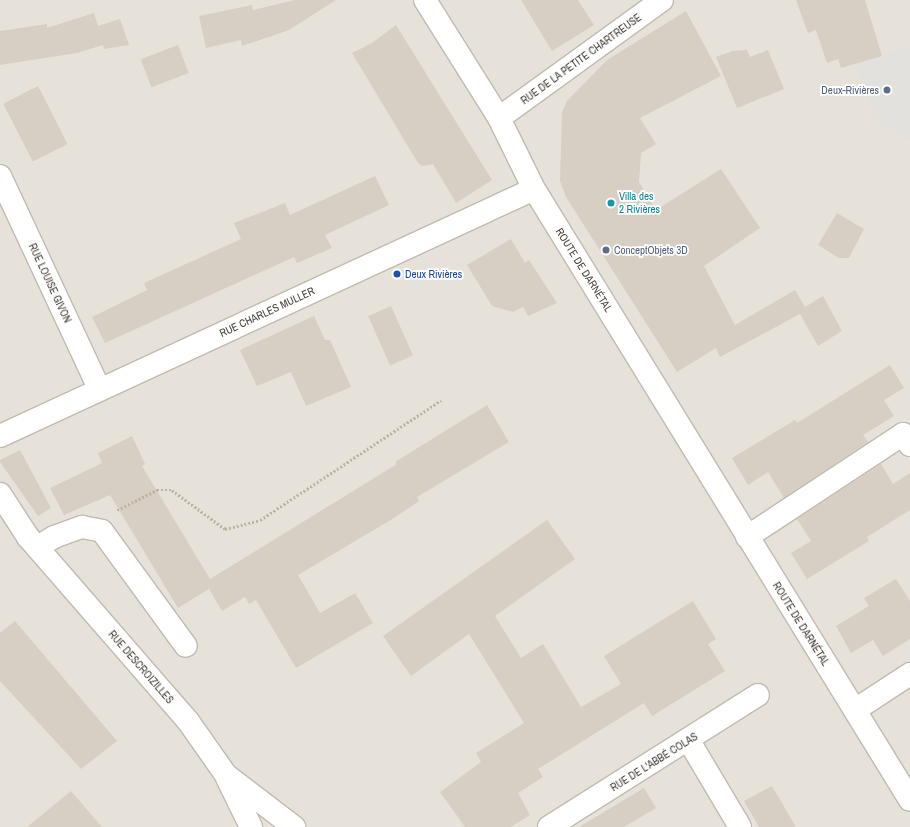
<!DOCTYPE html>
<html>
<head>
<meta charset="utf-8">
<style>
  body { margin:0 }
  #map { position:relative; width:910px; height:827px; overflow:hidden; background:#f4f0ea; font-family:"Archivo Narrow",sans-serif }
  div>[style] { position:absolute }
  .residential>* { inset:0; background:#e7e2d9; transform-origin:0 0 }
  .parking>* { inset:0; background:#e3e1de }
  .building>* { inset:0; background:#d7cec4; transform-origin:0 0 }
  .path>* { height:2.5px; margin-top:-1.25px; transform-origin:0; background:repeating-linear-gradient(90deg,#bfb2a0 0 2px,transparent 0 4px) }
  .roads { filter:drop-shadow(1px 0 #c1bab1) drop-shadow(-1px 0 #c1bab1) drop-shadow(0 1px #c1bab1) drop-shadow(0 -1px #c1bab1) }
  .minor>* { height:22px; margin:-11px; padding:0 11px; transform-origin:11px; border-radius:11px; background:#fff }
  .dots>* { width:11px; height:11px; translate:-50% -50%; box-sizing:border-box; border:2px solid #fff; border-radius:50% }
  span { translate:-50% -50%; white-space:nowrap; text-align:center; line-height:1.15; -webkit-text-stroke:3.5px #fff; paint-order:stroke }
  .street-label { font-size:11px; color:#474139 }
  .service-label { font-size:11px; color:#4e5e75 }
  .right { translate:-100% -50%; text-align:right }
  .left { translate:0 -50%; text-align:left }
  .culture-label { font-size:11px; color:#0d838f }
  .transit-label { font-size:11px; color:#164399 }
</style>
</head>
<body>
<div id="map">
  <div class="residential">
    <i style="left:0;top:0;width:910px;height:827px"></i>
  </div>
  <div class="parking">
    <i style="clip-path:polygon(910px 45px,910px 138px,903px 141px,875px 117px,855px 64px)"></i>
  </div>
  <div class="building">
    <i style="clip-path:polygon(295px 0,336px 0,289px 30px,242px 46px,241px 40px,206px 48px,199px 16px,252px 5px,253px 10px)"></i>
    <i style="clip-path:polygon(521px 0,578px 0,594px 25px,552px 51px)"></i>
    <i style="clip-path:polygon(796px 0,865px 0,882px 56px,841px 68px,838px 59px,827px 63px,816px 30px,808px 33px)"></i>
    <i style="clip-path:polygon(686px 11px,721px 76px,640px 118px,656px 144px,641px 153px,639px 182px,656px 210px,721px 169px,760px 228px,704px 266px,735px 325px,795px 290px,805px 307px,823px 296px,842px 331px,818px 346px,800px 314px,720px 357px,716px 348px,677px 372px,566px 197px,560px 181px,562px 112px,567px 101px,607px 60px)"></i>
    <i style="clip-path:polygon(94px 13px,98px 26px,120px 19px,129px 45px,104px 49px,103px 45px,77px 53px,0 65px,0 31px,47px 24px,47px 28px)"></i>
    <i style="clip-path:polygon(396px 25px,492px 180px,456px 203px,433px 164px,422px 166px,418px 163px,352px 53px,372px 43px)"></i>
    <i style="left:178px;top:45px;width:30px;height:40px;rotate:69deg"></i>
    <i style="clip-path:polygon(747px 50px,750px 57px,768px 50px,784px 89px,737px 108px,716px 57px,733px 51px)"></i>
    <i style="left:38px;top:86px;width:65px;height:39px;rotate:63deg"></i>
    <i style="clip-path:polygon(375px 176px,389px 205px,325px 235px,332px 248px,297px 263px,294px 257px,105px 343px,92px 317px,147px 290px,144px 283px,241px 239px,234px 223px,285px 203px,290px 215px)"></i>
    <i style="clip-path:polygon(837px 213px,864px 229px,849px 258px,839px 258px,818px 245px)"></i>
    <i style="clip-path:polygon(511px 239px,525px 263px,529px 260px,557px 303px,528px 316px,523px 307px,513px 312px,492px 306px,467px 265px)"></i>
    <i style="left:391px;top:306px;width:54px;height:25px;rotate:66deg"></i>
    <i style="clip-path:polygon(314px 316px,325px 340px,330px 340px,351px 387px,306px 406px,291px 372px,257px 386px,240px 350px)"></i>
    <i style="clip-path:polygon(890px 365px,904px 388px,884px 400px,894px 416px,863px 435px,868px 442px,784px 498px,768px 472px,748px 485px,732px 458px,795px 420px,797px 423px)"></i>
    <i style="clip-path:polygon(487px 405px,509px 442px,417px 497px,419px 501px,394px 518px,298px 575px,320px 613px,355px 593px,373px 623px,296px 668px,256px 600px,249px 604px,245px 597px,222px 611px,209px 589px,178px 608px,110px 495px,64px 515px,50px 488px,102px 463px,98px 453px,132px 436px,145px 464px,142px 466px,210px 579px,397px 464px,395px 462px)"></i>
    <i style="clip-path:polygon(20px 450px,51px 508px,38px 516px,0 462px,0 460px)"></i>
    <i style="clip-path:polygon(881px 464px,893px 484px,910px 473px,910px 510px,867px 537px,869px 541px,807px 579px,791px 553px,811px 541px,797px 519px)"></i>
    <i style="clip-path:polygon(547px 520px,575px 559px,495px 616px,521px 658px,543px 644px,581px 707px,621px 684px,604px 656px,693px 601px,716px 639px,708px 644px,725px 671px,652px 716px,644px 703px,538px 769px,543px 777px,518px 793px,530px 815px,511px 827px,465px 827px,440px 792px,481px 762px,476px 753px,524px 723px,469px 634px,411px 676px,383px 636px)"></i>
    <i style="clip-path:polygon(896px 579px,910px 601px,910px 639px,883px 656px,873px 640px,851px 653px,836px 626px,869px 606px,864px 598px)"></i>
    <i style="clip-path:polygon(15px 621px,117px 741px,81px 769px,0 681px,0 633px)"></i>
    <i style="clip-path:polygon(772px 786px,796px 827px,759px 827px,744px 801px)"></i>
    <i style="clip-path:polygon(644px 788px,656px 808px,624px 827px,579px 827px)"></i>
    <i style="clip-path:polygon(71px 791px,102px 827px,27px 827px)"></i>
  </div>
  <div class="path">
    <i style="left:117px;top:510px;width:45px;rotate:-26.6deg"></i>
    <i style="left:157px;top:490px;width:15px"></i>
    <i style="left:172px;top:490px;width:66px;rotate:36.3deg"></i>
    <i style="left:225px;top:529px;width:36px;rotate:-14deg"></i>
    <i style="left:260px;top:520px;width:217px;rotate:-33.5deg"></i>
  </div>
  <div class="roads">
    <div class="minor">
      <i style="left:425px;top:0;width:139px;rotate:57.9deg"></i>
      <i style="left:499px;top:118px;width:79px;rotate:63.8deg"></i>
      <i style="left:534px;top:189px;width:717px;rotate:58.39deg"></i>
      <i style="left:499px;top:118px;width:201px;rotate:-35.9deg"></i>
      <i style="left:0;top:176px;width:236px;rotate:65deg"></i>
      <i style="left:0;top:436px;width:588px;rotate:-24.82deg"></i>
      <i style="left:0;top:494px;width:51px;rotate:56.9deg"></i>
      <i style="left:28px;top:537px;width:244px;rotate:49deg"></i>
      <i style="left:188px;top:721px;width:66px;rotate:54.9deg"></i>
      <i style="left:226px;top:775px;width:86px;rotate:37.4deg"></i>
      <i style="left:747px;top:537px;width:187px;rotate:-33.4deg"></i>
      <i style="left:903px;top:434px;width:13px;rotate:58deg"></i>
      <i style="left:37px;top:547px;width:20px;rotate:-30deg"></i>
      <i style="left:54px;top:537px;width:30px;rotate:-20deg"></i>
      <i style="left:82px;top:527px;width:20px;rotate:11deg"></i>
      <i style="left:102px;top:531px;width:142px;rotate:53.9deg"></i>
      <i style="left:855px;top:710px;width:66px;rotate:-33.2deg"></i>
      <i style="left:689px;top:741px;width:100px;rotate:59.3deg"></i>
      <i style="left:227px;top:778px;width:55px;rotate:63.9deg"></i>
      <i style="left:549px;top:827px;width:247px;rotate:-32.3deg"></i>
    </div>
  </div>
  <div class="dots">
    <i style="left:887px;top:90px;background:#5c6f8a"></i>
    <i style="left:611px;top:203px;background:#0f9aa8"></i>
    <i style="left:606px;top:250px;background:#5c6f8a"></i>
    <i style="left:397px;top:274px;background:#1a4fb4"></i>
  </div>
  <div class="street-label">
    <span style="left:581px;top:59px;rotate:-36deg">RUE DE LA PETITE CHARTREUSE</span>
    <span style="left:584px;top:270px;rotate:58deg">ROUTE DE DARNÉTAL</span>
    <span style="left:50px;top:283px;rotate:65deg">RUE LOUISE GIVON</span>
    <span style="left:267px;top:312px;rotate:-25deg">RUE CHARLES MULLER</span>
    <span style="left:801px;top:624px;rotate:58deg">ROUTE DE DARNÉTAL</span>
    <span style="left:141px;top:667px;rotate:49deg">RUE DESCROIZILLES</span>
    <span style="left:654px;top:762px;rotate:-32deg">RUE DE L'ABBÉ COLAS</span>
  </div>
  <div class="service-label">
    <span class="right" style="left:879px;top:90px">Deux-Rivières</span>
    <span class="left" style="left:614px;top:250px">ConceptObjets 3D</span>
  </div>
  <div class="culture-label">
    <span class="left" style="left:619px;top:203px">Villa des<br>2 Rivières</span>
  </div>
  <div class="transit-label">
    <span class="left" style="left:405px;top:274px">Deux Rivières</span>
  </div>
</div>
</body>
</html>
